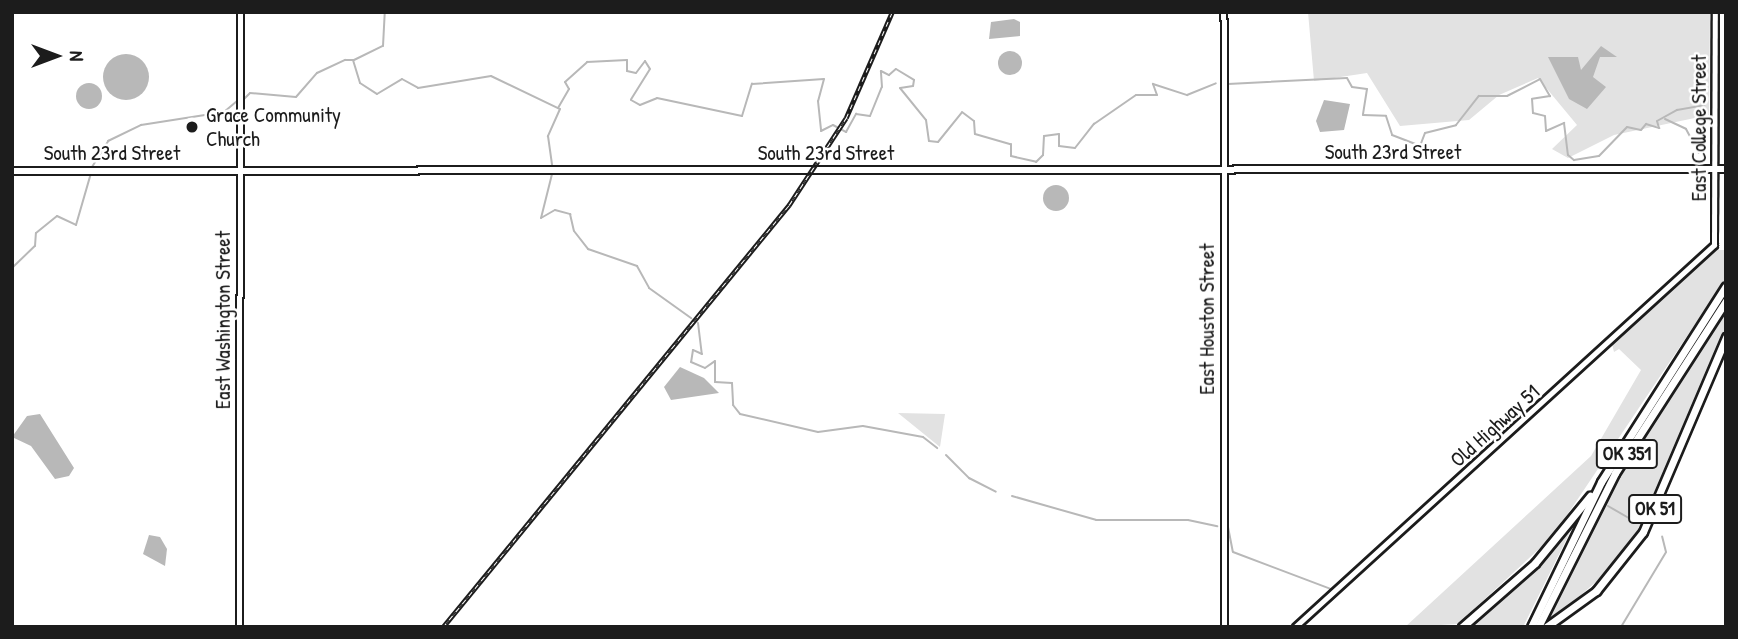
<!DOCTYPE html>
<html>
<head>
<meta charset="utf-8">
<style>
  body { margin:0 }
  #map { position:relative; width:1738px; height:639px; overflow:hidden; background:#fff; font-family:"Patrick Hand",sans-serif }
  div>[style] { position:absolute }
  .green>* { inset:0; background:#e2e2e2 }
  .water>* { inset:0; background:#b8b8b8 }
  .round { border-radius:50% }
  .stream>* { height:2px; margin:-1px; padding:0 1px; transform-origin:1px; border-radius:1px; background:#b8b8b8 }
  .roads { filter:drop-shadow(2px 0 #1c1c1c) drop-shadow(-2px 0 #1c1c1c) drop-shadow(0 2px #1c1c1c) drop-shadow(0 -2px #1c1c1c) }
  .minor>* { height:4.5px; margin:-2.25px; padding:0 2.25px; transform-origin:2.25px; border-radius:2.25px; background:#fff }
  .major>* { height:6px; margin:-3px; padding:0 3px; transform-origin:3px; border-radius:3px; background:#fff }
  .highway>* { height:7px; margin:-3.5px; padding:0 3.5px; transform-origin:3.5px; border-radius:3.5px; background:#fff }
  .rail>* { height:4.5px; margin-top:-2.25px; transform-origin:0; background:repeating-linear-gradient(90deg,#fff 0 5px,#1c1c1c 0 10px); box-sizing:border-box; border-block:2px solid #1c1c1c }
  .dots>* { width:19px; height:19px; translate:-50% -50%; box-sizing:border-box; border:4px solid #fff; border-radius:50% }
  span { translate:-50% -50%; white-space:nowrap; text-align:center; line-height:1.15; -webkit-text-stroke:5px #fff; paint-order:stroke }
  .shield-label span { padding:2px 5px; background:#fff; border:2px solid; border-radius:5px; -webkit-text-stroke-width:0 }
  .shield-label { font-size:19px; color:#1c1c1c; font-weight:700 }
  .poi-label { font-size:21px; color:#1c1c1c }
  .left { translate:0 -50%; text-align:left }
  .street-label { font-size:21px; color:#1c1c1c }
  .frame { position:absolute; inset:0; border:14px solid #1c1c1c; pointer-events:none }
  .north { position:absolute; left:21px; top:21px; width:70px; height:70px; -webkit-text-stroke:5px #fff; paint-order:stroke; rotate:90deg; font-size:19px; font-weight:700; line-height:28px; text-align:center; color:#1c1c1c }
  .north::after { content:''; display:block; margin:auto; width:24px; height:32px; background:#1c1c1c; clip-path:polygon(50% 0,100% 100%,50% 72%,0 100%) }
</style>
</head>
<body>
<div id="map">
  <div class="green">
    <i style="clip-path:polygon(1308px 12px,1710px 12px,1709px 115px,1614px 135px,1568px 158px,1552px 149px,1577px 125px,1538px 78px,1499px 95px,1469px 120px,1400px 126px,1367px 73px,1314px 81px)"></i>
    <i style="clip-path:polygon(1716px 250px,1726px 250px,1726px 278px,1553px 536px,1458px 624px,1405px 627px,1591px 456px,1641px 370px,1619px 349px,1614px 352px,1612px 344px)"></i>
    <i style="clip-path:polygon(1726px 310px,1726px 328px,1640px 529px,1617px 563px,1554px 619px,1549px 613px,1580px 548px,1634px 450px)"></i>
    <i style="clip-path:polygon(898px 413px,945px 414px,940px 447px)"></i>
    <i style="clip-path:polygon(1578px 516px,1523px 627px,1468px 627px,1522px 583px)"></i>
  </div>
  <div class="water">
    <i style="clip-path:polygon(1014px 19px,1020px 22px,1020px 36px,989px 39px,991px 22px)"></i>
    <i style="clip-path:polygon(1601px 46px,1617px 57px,1600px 57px,1593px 77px,1606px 87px,1587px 109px,1569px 99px,1548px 57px,1578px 57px,1581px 70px)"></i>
    <i class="round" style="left:998px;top:51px;width:24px;height:24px"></i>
    <i class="round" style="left:103px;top:54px;width:46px;height:46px"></i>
    <i class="round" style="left:76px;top:83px;width:26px;height:26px"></i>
    <i style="clip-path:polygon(1324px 100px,1350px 104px,1344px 130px,1320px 132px,1316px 121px)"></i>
    <i class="round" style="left:1043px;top:185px;width:26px;height:26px"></i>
    <i style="clip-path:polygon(680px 367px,704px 378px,719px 393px,671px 400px,664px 387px)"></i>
    <i style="clip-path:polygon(40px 414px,74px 468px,69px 476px,55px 479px,31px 446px,12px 437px,27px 416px)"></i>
    <i style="clip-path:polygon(149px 535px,160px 537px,167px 549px,165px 566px,143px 554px)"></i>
  </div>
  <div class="stream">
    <i style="left:354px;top:60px;width:32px;rotate:-26deg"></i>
    <i style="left:383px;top:46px;width:34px;rotate:-87deg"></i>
    <i style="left:1228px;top:84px;width:119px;rotate:-2.9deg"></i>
    <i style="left:1347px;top:78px;width:10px;rotate:61deg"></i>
    <i style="left:1352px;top:87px;width:15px;rotate:8deg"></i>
    <i style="left:1367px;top:89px;width:26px;rotate:99deg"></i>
    <i style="left:1363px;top:115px;width:23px;rotate:2deg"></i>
    <i style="left:1386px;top:116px;width:20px;rotate:72deg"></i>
    <i style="left:1392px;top:135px;width:30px;rotate:21deg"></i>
    <i style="left:1420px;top:146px;width:14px;rotate:-69deg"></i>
    <i style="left:1425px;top:133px;width:32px;rotate:-14deg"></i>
    <i style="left:1456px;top:125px;width:37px;rotate:-52deg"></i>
    <i style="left:1479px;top:96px;width:28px"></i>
    <i style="left:1507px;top:96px;width:37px;rotate:-27deg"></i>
    <i style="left:1540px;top:79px;width:20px;rotate:60deg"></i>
    <i style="left:1550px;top:96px;width:18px;rotate:171deg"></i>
    <i style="left:1532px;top:99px;width:14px;rotate:86deg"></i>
    <i style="left:1533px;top:113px;width:12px;rotate:14deg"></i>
    <i style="left:1545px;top:116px;width:15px;rotate:86deg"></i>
    <i style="left:1546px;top:131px;width:20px;rotate:-24deg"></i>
    <i style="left:1564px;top:123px;width:32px;rotate:83deg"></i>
    <i style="left:1568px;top:155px;width:8px;rotate:40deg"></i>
    <i style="left:1574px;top:160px;width:25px;rotate:-9deg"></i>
    <i style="left:1599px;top:156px;width:40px;rotate:-46deg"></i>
    <i style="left:1627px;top:127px;width:14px;rotate:12deg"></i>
    <i style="left:1641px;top:130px;width:8px;rotate:-50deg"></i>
    <i style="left:1646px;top:124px;width:14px;rotate:17deg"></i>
    <i style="left:1659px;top:128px;width:7px;rotate:-106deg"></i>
    <i style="left:1657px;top:121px;width:23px;rotate:-29deg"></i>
    <i style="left:1677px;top:110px;width:28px;rotate:-10deg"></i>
    <i style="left:242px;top:101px;width:11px;rotate:-45deg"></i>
    <i style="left:250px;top:93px;width:46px;rotate:5deg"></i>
    <i style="left:296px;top:97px;width:32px;rotate:-49deg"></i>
    <i style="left:317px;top:73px;width:31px;rotate:-25deg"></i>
    <i style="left:345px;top:60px;width:8px"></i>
    <i style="left:353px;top:60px;width:24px;rotate:73deg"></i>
    <i style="left:360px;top:83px;width:20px;rotate:33deg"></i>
    <i style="left:377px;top:94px;width:29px;rotate:-31deg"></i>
    <i style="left:402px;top:79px;width:18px;rotate:29deg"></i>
    <i style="left:418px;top:88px;width:74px;rotate:-9.3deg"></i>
    <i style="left:491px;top:76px;width:76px;rotate:25.6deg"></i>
    <i style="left:560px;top:109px;width:30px;rotate:114deg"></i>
    <i style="left:548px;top:136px;width:30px;rotate:82deg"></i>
    <i style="left:558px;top:108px;width:22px;rotate:-60deg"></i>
    <i style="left:569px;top:89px;width:8px;rotate:-120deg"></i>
    <i style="left:565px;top:82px;width:30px;rotate:-42deg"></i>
    <i style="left:587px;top:62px;width:40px;rotate:-2.9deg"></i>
    <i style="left:627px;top:60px;width:11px;rotate:90deg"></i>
    <i style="left:627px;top:71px;width:9px;rotate:13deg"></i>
    <i style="left:636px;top:73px;width:15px;rotate:-53deg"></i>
    <i style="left:645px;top:61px;width:9px;rotate:58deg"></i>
    <i style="left:650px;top:69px;width:36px;rotate:122deg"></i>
    <i style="left:631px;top:100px;width:10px;rotate:29deg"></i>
    <i style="left:640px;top:105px;width:18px;rotate:-22deg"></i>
    <i style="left:657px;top:98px;width:87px;rotate:12deg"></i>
    <i style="left:742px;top:116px;width:34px;rotate:-73deg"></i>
    <i style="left:752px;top:84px;width:72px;rotate:-4deg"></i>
    <i style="left:824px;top:79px;width:23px;rotate:105deg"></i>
    <i style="left:818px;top:101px;width:30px;rotate:84deg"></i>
    <i style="left:821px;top:131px;width:13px;rotate:-27deg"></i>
    <i style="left:833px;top:125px;width:15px;rotate:28deg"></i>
    <i style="left:846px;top:132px;width:21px;rotate:-61deg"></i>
    <i style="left:856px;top:114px;width:14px;rotate:8deg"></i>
    <i style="left:870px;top:116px;width:31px;rotate:-68deg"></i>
    <i style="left:882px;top:87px;width:16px;rotate:-94deg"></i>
    <i style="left:881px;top:71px;width:9px;rotate:27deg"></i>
    <i style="left:889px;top:75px;width:9px;rotate:-41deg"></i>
    <i style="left:896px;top:69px;width:21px;rotate:31deg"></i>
    <i style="left:914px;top:80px;width:6px;rotate:99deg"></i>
    <i style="left:913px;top:86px;width:13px;rotate:171deg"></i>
    <i style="left:900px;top:88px;width:41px;rotate:50.9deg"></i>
    <i style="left:926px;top:120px;width:21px;rotate:82deg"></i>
    <i style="left:929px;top:141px;width:9px;rotate:6deg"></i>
    <i style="left:938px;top:142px;width:38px;rotate:-51deg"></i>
    <i style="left:962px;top:112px;width:15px;rotate:37deg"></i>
    <i style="left:974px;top:121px;width:13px;rotate:86deg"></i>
    <i style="left:975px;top:134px;width:37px;rotate:16deg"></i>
    <i style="left:1011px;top:144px;width:12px;rotate:90deg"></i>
    <i style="left:1011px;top:156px;width:26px;rotate:13deg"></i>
    <i style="left:1036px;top:162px;width:10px;rotate:-45deg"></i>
    <i style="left:1043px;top:155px;width:19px;rotate:-87deg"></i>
    <i style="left:1044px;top:136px;width:15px;rotate:-8deg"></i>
    <i style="left:1059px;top:134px;width:12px;rotate:90deg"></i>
    <i style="left:1059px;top:146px;width:16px;rotate:7deg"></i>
    <i style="left:1075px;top:148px;width:31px;rotate:-52deg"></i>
    <i style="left:1094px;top:124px;width:51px;rotate:-34.6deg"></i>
    <i style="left:1136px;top:95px;width:21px"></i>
    <i style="left:1157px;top:95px;width:12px;rotate:-110deg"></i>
    <i style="left:1153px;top:84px;width:36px;rotate:18deg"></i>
    <i style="left:1187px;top:95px;width:31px;rotate:-22deg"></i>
    <i style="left:1665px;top:119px;width:23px;rotate:25deg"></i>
    <i style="left:1686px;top:129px;width:27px;rotate:62deg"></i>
    <i style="left:92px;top:167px;width:31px;rotate:-58deg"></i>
    <i style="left:108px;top:141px;width:37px;rotate:-26deg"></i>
    <i style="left:141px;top:125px;width:84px;rotate:-8.9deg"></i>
    <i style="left:224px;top:112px;width:17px;rotate:-40deg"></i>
    <i style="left:552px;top:174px;width:45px;rotate:104deg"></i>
    <i style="left:541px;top:218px;width:16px;rotate:-30deg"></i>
    <i style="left:555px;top:210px;width:16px;rotate:15deg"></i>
    <i style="left:570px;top:214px;width:17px;rotate:77deg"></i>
    <i style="left:574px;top:231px;width:23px;rotate:52deg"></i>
    <i style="left:588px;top:249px;width:52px;rotate:19.1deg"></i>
    <i style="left:637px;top:266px;width:25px;rotate:61deg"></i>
    <i style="left:649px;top:288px;width:52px;rotate:35.5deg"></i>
    <i style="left:12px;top:268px;width:32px;rotate:-44deg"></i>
    <i style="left:35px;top:246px;width:13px;rotate:-86deg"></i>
    <i style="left:36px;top:233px;width:27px;rotate:-39deg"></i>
    <i style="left:57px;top:216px;width:21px;rotate:25deg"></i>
    <i style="left:76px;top:225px;width:54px;rotate:-73.9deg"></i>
    <i style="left:698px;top:323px;width:31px;rotate:83deg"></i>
    <i style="left:702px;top:354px;width:10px;rotate:-156deg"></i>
    <i style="left:693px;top:350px;width:12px;rotate:99deg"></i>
    <i style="left:691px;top:362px;width:15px;rotate:23deg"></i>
    <i style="left:705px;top:368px;width:12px;rotate:-35deg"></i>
    <i style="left:715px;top:361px;width:21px;rotate:90deg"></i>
    <i style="left:715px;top:382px;width:17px;rotate:3deg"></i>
    <i style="left:732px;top:383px;width:22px;rotate:87deg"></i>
    <i style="left:733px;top:405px;width:11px;rotate:52deg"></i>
    <i style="left:740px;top:414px;width:80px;rotate:13deg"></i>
    <i style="left:818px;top:432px;width:45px;rotate:-7.6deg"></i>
    <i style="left:863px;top:426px;width:61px;rotate:10.4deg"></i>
    <i style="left:923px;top:437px;width:18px;rotate:38deg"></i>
    <i style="left:946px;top:455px;width:33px;rotate:45deg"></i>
    <i style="left:969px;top:478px;width:30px;rotate:27deg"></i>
    <i style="left:1012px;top:496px;width:87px;rotate:15.9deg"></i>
    <i style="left:1096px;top:520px;width:92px"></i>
    <i style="left:1188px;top:520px;width:30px;rotate:12deg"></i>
    <i style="left:1608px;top:506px;width:30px;rotate:30deg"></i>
    <i style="left:1228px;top:527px;width:25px;rotate:79deg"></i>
    <i style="left:1233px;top:552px;width:105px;rotate:20.7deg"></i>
    <i style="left:1621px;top:627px;width:87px;rotate:-59deg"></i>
    <i style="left:1666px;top:552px;width:16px;rotate:-104deg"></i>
  </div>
  <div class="roads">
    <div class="minor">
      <i style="left:1224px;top:12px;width:615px;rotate:89.91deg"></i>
      <i style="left:239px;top:627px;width:615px;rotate:-89.91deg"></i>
      <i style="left:1295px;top:627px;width:567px;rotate:-42.36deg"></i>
      <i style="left:1714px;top:245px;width:233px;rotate:-89.8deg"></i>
    </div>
    <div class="major">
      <i style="left:12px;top:171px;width:1714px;rotate:-0.07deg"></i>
    </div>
    <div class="highway">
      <i style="left:1462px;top:627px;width:97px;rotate:-41.2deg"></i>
      <i style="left:1535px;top:563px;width:87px;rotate:-50.6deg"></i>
      <i style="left:1531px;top:627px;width:161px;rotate:-64.2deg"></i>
      <i style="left:1601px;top:482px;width:232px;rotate:-57.5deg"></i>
      <i style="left:1538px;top:627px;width:172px;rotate:-63.4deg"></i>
      <i style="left:1615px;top:473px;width:205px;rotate:-57.2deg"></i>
      <i style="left:1546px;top:627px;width:62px;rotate:-35.8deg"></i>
      <i style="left:1596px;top:591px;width:75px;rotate:-51.5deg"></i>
      <i style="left:1643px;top:532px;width:212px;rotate:-66.9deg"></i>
    </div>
  </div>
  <div class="rail">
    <i style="left:443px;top:627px;width:546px;rotate:-50.65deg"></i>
    <i style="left:789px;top:205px;width:104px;rotate:-56.8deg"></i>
    <i style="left:846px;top:118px;width:116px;rotate:-66.5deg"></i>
  </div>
  <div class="dots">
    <i style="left:192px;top:127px;background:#1c1c1c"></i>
  </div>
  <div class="shield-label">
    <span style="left:1627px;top:454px">OK 351</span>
    <span style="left:1655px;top:509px">OK 51</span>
  </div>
  <div class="poi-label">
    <span class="left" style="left:206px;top:127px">Grace Community<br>Church</span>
  </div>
  <div class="street-label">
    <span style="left:1699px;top:128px;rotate:-90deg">East College Street</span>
    <span style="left:1393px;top:152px">South 23rd Street</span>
    <span style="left:112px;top:153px">South 23rd Street</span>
    <span style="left:826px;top:153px">South 23rd Street</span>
    <span style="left:1207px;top:319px;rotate:-90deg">East Houston Street</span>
    <span style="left:223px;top:320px;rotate:-90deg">East Washington Street</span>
    <span style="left:1495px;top:426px;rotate:-42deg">Old Highway 51</span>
  </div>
  <div class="frame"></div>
  <div class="north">N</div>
</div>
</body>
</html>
